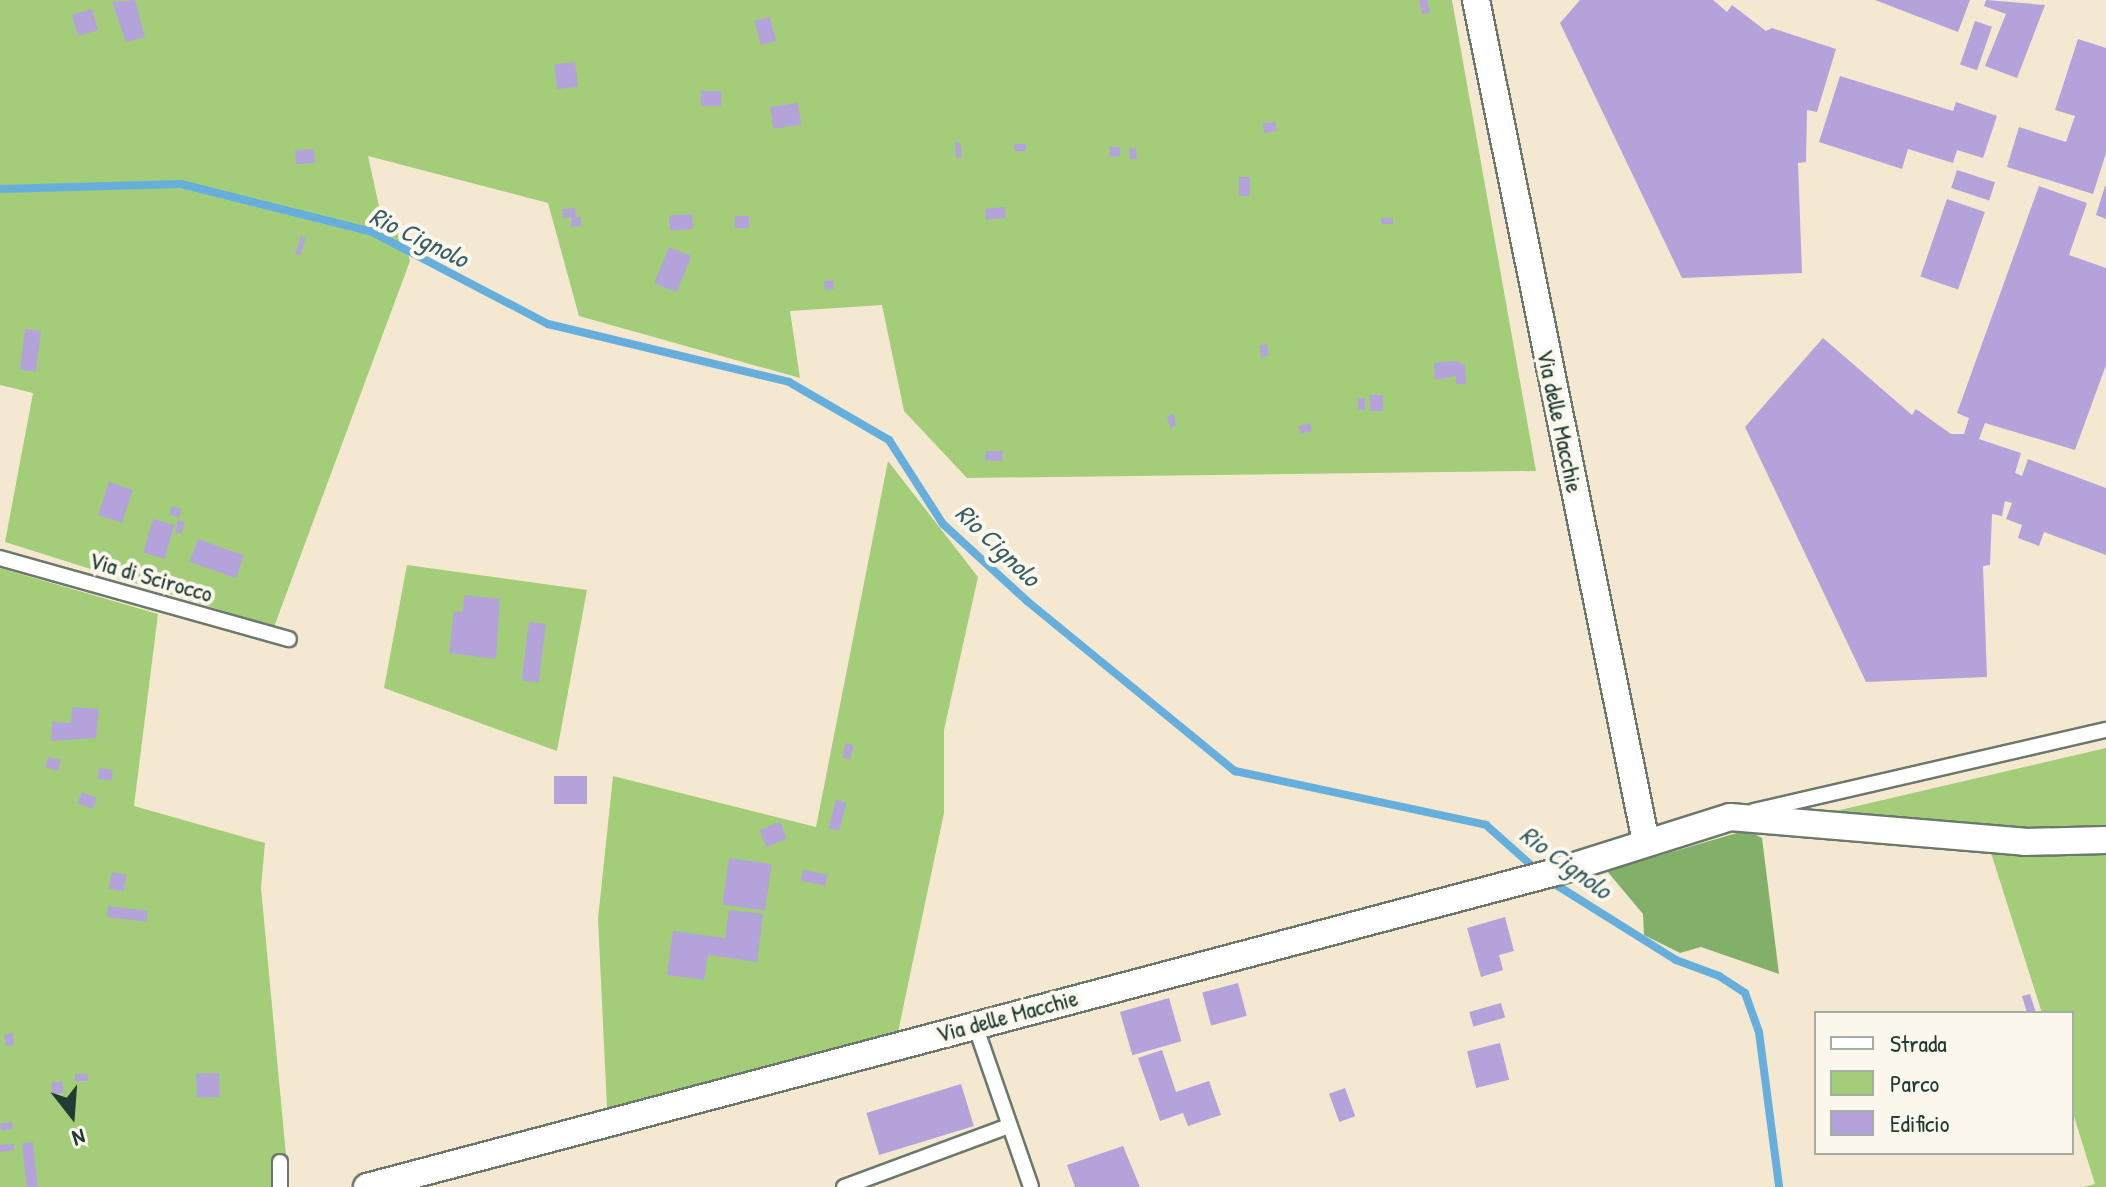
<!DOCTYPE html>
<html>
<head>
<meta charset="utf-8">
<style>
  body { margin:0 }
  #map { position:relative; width:2106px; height:1187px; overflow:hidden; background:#f5e8d1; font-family:"Patrick Hand",sans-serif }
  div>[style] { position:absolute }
  .green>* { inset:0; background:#a4cd79 }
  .forest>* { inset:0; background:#83b069 }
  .stream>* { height:8px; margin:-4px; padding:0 4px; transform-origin:4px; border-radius:4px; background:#66afdd }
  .building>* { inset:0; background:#b4a2da; transform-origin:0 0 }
  .roads { filter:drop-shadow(2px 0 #6a796b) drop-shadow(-2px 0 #6a796b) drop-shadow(0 2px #6a796b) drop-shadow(0 -2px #6a796b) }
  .service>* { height:14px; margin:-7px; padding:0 7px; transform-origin:7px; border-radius:7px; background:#fff }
  .minor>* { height:26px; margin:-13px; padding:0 13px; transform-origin:13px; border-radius:13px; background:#fff }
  span { translate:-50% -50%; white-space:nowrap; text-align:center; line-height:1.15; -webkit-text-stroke:8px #fbf7ec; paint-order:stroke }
  .street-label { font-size:24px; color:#1f3d34 }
  .water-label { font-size:26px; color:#345f67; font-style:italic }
  .legend { position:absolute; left:1814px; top:1011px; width:260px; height:144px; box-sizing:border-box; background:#fbf7ec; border:2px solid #a3ada2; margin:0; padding:10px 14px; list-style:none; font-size:24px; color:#1f3d34 }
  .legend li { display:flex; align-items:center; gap:16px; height:40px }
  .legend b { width:40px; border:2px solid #a3ada2 }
  .north { position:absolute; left:32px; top:1075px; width:80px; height:80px; -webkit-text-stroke:6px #fbf7ec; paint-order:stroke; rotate:163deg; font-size:22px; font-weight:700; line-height:32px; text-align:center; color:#1f3d34 }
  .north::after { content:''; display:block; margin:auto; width:28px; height:36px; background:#1f3d34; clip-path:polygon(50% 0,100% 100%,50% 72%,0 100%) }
</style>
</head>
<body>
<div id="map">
  <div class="green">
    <i style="clip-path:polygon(0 0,1452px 0,1536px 471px,967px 478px,904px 411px,882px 305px,790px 311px,800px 378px,579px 316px,548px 203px,368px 156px,379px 206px,399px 225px,410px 261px,274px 627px,5px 542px,33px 393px,0 385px)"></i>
    <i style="clip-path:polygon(888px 461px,978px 577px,944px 730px,944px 813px,897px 1037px,607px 1108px,598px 919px,613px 776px,816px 827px)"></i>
    <i style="clip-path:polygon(407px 565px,587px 590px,557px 751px,384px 688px)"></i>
    <i style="clip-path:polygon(0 568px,158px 614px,134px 806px,265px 843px,261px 888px,289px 1187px,0 1187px)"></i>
    <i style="clip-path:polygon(2106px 748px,2106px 1187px,2083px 1187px,2095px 1184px,2072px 1110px,2072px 1013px,2042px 1013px,1983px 828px,1810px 817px)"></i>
  </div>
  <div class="forest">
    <i style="clip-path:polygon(1747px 830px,1762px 838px,1779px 974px,1701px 947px,1680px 953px,1644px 935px,1643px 914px,1607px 871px)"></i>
  </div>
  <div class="stream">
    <i style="left:0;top:189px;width:181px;rotate:-1.6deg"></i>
    <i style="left:181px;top:184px;width:197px;rotate:14.1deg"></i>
    <i style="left:372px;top:232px;width:199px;rotate:27.6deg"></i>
    <i style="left:548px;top:324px;width:248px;rotate:13.5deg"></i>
    <i style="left:789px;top:382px;width:116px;rotate:30.1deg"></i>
    <i style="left:889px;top:440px;width:100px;rotate:57.3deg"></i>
    <i style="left:943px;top:524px;width:114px;rotate:42.5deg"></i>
    <i style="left:1027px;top:601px;width:269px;rotate:39.3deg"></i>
    <i style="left:1235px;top:771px;width:257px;rotate:12.1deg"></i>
    <i style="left:1486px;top:825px;width:71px;rotate:41.6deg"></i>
    <i style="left:1550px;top:881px;width:149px;rotate:32.1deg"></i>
    <i style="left:1676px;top:960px;width:46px;rotate:20.4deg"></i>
    <i style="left:1719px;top:976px;width:31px;rotate:33deg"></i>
    <i style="left:1745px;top:993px;width:41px;rotate:70.3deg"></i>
    <i style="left:1759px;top:1032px;width:156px;rotate:82.6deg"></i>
  </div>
  <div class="building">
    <i style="clip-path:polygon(135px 0,145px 37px,126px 42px,112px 2px)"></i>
    <i style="clip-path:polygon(1419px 0,1427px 0,1430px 13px,1422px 14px)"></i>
    <i style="clip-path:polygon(1580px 0,1713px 0,1727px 12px,1732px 5px,1766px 31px,1772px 28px,1836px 49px,1817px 112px,1807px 110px,1806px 162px,1798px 163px,1802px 273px,1682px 278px,1560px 23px)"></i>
    <i style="clip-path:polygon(1875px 0,1970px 0,1958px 32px)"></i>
    <i style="clip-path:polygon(1986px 0,2045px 5px,2017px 78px,1985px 66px,2006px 14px,1984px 6px)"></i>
    <i style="left:92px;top:9px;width:22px;height:21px;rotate:74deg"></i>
    <i style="left:770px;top:17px;width:25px;height:16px;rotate:76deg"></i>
    <i style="left:1975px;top:21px;width:18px;height:46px;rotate:19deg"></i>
    <i style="clip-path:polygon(2078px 39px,2106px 48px,2106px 153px,2093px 194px,2007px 167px,2019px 127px,2066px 142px,2075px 116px,2055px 110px)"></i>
    <i style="left:575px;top:62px;width:25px;height:21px;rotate:83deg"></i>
    <i style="clip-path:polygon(1840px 76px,1953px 111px,1956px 102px,1997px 116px,1983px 158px,1957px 150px,1953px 163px,1908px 149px,1902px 169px,1819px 142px)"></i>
    <i style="left:701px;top:91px;width:20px;height:15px"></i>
    <i style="left:798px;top:103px;width:22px;height:28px;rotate:82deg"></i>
    <i style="clip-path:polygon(1275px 122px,1277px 131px,1264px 133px,1263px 123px)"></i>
    <i style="clip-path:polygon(955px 142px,960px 142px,962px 157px,956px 158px)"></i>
    <i style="left:1026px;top:144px;width:7px;height:12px;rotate:90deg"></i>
    <i style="clip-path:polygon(1109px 147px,1120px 147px,1120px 156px,1110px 157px)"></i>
    <i style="left:1136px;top:148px;width:11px;height:7px;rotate:85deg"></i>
    <i style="left:314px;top:149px;width:14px;height:19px;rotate:86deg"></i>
    <i style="left:1957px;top:170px;width:40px;height:19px;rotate:18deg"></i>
    <i style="left:1239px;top:177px;width:11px;height:19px"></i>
    <i style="clip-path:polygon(2039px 186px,2087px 203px,2069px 255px,2106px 268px,2106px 365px,2075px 450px,1985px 423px,1979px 439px,2021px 453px,2015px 473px,2022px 476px,2028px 459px,2106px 488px,2106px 555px,2044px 532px,2039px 546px,2018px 538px,2022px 525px,2006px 519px,2012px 503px,2005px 501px,2002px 516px,1992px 514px,1990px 565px,1983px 566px,1987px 677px,1866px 682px,1745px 427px,1823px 338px,1912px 415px,1916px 409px,1951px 434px,1964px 434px,1969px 418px,1957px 413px)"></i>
    <i style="clip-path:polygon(2105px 186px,2106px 186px,2106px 219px,2096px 215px)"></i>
    <i style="left:1947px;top:199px;width:40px;height:82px;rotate:19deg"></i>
    <i style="left:1005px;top:207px;width:11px;height:20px;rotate:85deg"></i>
    <i style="clip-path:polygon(575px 208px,576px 217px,581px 217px,581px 226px,571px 227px,571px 217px,563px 218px,562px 209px)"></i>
    <i style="left:692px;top:214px;width:15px;height:23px;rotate:86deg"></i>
    <i style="left:735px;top:216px;width:14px;height:12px"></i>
    <i style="left:1393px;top:218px;width:6px;height:12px;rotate:90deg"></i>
    <i style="clip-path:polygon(301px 236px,306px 237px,301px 255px,295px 254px)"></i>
    <i style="left:669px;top:247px;width:24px;height:39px;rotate:22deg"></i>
    <i style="left:833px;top:280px;width:9px;height:9px;rotate:84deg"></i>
    <i style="left:25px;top:329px;width:16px;height:41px;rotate:7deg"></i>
    <i style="left:1267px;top:344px;width:12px;height:8px;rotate:81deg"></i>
    <i style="clip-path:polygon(1456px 361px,1465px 365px,1466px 384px,1456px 384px,1456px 376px,1435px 380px,1434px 363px)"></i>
    <i style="left:1370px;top:395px;width:13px;height:16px"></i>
    <i style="left:1358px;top:398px;width:7px;height:12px"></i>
    <i style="clip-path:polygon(1174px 414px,1176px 426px,1170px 428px,1167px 416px)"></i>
    <i style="left:1310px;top:423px;width:8px;height:12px;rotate:76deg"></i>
    <i style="clip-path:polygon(986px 451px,1003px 451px,1002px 461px,985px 460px)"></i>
    <i style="left:109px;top:482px;width:25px;height:35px;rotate:18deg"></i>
    <i style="left:172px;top:506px;width:10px;height:9px;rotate:17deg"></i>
    <i style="left:153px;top:519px;width:22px;height:35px;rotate:16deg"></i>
    <i style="clip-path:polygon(178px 520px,185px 522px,181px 534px,175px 532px)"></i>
    <i style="left:198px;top:539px;width:49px;height:24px;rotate:20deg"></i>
    <i style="clip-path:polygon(464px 595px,500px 599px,496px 659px,449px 653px,454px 611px,463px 612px)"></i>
    <i style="left:529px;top:622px;width:17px;height:59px;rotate:7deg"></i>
    <i style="clip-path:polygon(72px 707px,99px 709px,96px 738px,51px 741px,52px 722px,71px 723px)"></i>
    <i style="left:846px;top:743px;width:8px;height:15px;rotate:14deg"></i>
    <i style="left:48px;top:757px;width:13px;height:11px;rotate:13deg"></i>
    <i style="left:99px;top:768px;width:14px;height:11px;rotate:8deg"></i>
    <i style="left:554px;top:776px;width:33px;height:28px"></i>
    <i style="left:82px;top:792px;width:16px;height:12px;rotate:22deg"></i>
    <i style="left:836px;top:800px;width:11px;height:29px;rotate:15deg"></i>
    <i style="left:780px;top:822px;width:18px;height:22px;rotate:68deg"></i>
    <i style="left:729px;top:858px;width:43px;height:47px;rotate:8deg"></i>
    <i style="left:803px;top:870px;width:25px;height:11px;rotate:11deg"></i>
    <i style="left:112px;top:872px;width:15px;height:17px;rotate:11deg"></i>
    <i style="left:108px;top:906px;width:40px;height:11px;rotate:7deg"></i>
    <i style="clip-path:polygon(729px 910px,763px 914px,757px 962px,708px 955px,704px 980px,667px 975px,673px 931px,725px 938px)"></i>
    <i style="clip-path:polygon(1505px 917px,1514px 951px,1499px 955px,1503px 970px,1481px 977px,1467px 928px)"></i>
    <i style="left:1238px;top:983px;width:34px;height:37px;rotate:75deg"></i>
    <i style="clip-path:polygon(2030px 994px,2036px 1013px,2027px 1013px,2022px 996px)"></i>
    <i style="left:1169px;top:998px;width:45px;height:51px;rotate:74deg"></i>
    <i style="left:1501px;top:1003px;width:15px;height:33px;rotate:74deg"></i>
    <i style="clip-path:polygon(13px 1033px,14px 1045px,6px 1046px,4px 1035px)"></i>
    <i style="left:1500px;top:1043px;width:38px;height:34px;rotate:76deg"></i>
    <i style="clip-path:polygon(1162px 1050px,1176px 1092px,1209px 1081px,1221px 1115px,1188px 1126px,1183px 1113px,1160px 1121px,1138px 1058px)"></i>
    <i style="left:219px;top:1073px;width:24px;height:23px;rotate:88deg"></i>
    <i style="left:88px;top:1074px;width:7px;height:13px;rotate:90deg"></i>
    <i style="left:62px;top:1081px;width:12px;height:11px;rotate:81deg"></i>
    <i style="left:961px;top:1084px;width:44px;height:99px;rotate:73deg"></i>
    <i style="left:1345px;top:1088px;width:30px;height:17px;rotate:70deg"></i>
    <i style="left:12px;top:1122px;width:7px;height:12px;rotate:82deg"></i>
    <i style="left:33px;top:1142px;width:45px;height:11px;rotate:84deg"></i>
    <i style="clip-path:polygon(14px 1144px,14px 1150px,0 1152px,0 1145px)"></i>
    <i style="clip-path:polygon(1123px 1146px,1140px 1187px,1075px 1187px,1067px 1165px)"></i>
  </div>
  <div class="roads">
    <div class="service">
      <i style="left:0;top:558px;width:300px;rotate:15.7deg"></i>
      <i style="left:1754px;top:811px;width:361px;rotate:-13deg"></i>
      <i style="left:975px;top:1025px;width:171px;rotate:70.9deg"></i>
      <i style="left:280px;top:1162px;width:25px;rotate:90deg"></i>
      <i style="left:844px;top:1187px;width:176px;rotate:-20.3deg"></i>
    </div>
    <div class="minor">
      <i style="left:1476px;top:0;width:859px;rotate:78.59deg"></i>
      <i style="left:367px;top:1187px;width:1230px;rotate:-14.84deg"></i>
      <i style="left:1556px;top:872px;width:182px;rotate:-17.5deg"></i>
      <i style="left:1730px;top:817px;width:296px;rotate:4.8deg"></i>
      <i style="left:2025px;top:842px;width:81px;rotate:-1.4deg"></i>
    </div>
  </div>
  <div class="street-label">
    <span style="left:1560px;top:421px;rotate:78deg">Via delle Macchie</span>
    <span style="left:151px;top:577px;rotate:16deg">Via di Scirocco</span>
    <span style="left:1007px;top:1016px;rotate:-15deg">Via delle Macchie</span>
  </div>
  <div class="water-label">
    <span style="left:419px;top:237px;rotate:26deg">Rio Cignolo</span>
    <span style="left:998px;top:545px;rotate:44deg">Rio Cignolo</span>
    <span style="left:1566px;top:862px;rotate:36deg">Rio Cignolo</span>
  </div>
  <ul class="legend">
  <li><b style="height:10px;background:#fff"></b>Strada</li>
  <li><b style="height:22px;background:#a4cd79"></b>Parco</li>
  <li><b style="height:22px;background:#b4a2da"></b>Edificio</li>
  </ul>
  <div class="north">N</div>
</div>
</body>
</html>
